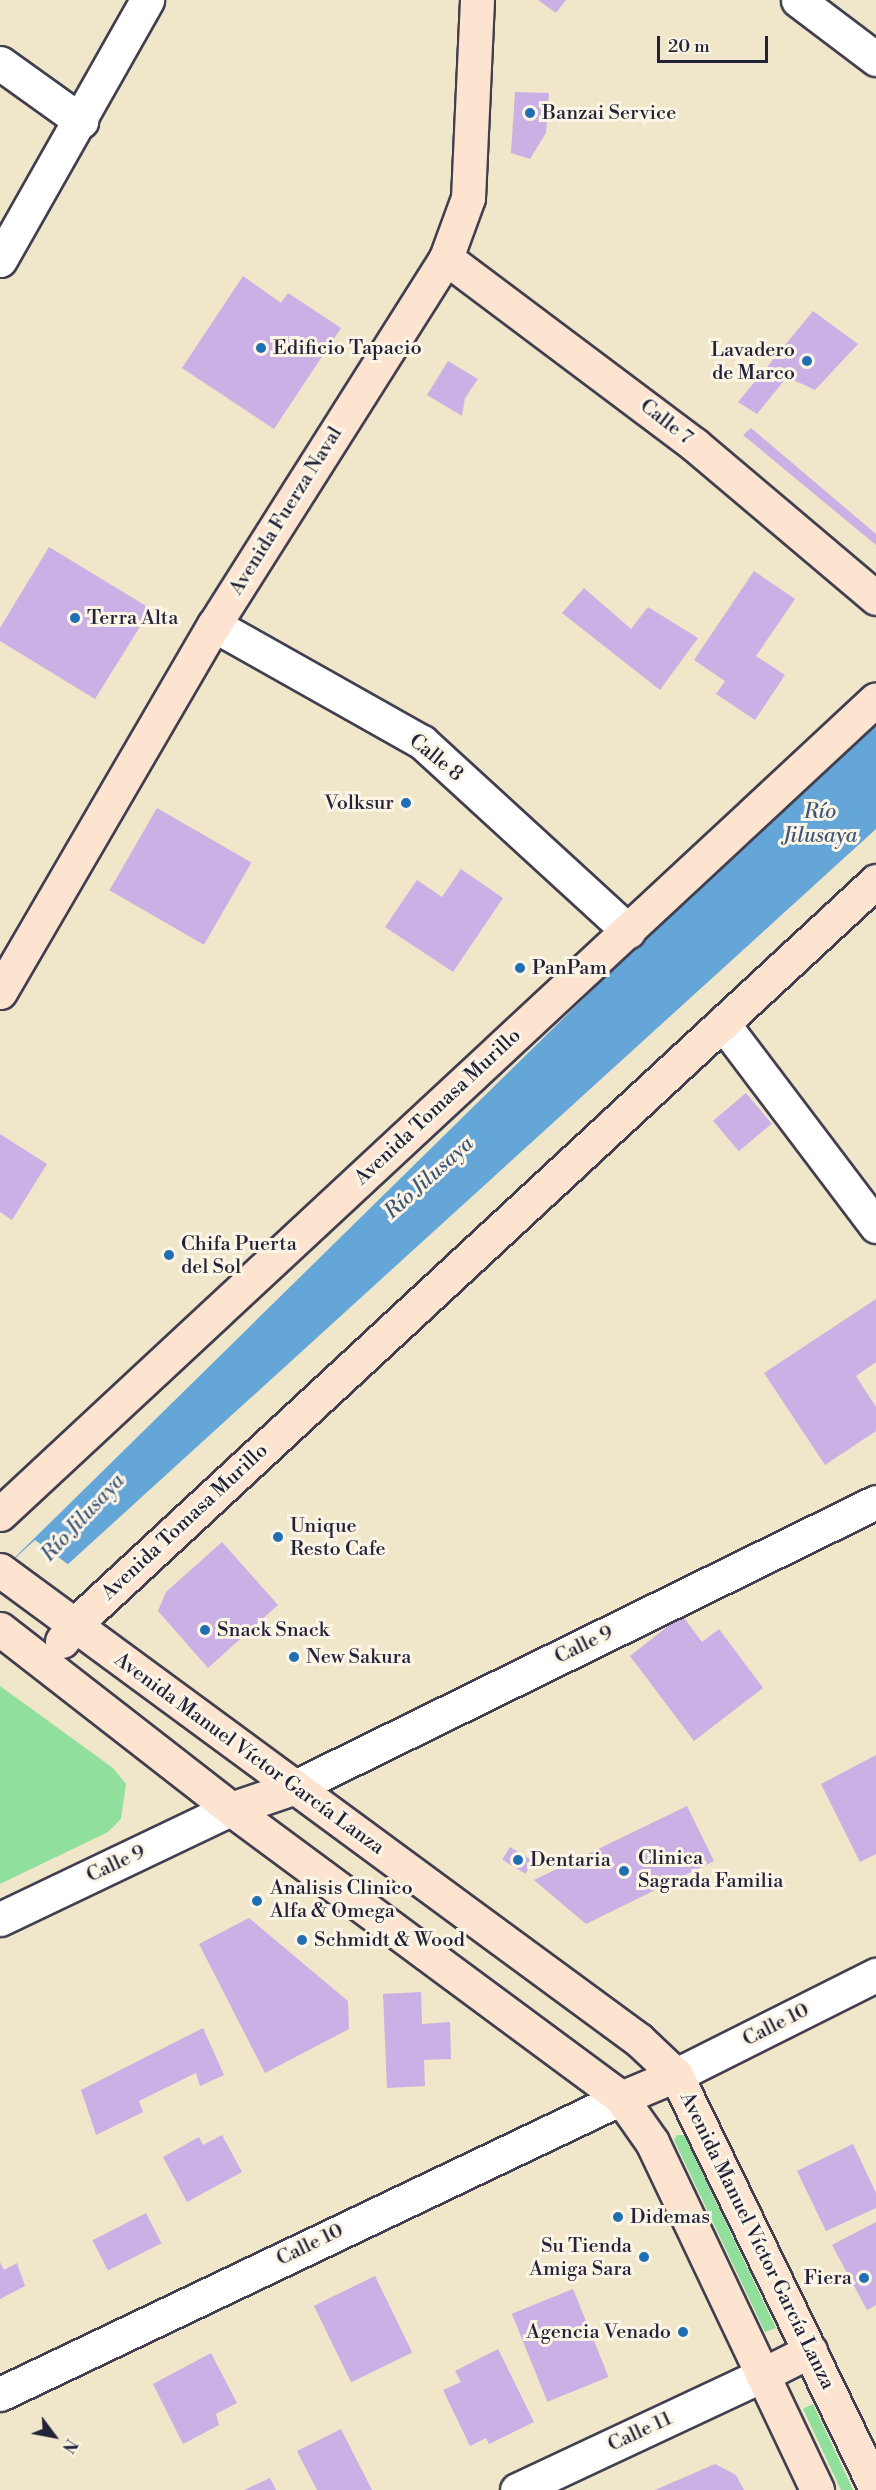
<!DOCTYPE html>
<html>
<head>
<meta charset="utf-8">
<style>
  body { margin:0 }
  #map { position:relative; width:876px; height:2490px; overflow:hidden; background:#f0e6c9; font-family:"Libre Bodoni",serif }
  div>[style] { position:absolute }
  .green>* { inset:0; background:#91df9c; transform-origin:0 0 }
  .water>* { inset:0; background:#65a6d9 }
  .pier>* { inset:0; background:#f0e6c9 }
  .building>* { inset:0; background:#cab0e4; transform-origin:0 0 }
  .roads { filter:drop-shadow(2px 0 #413f50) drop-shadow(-2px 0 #413f50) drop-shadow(0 2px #413f50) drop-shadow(0 -2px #413f50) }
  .street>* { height:33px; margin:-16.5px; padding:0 16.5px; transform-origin:16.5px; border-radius:16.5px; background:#fff }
  .secondary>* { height:33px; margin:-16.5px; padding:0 16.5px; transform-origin:16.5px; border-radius:16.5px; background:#fde4d1 }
  .dots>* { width:16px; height:16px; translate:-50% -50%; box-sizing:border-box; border:3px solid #fcf5e5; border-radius:50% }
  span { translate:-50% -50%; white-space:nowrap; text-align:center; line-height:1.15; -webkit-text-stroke:6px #fcf5e5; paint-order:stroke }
  .poi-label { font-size:20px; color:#22223b }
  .left { translate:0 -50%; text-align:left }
  .right { translate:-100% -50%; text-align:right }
  .street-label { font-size:20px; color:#22223b }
  .water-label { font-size:21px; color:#3d577a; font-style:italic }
  .north { position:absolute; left:24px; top:2406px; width:60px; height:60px; -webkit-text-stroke:4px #fcf5e5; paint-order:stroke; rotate:122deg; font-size:16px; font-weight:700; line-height:24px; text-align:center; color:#22223b }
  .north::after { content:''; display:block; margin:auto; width:21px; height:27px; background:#22223b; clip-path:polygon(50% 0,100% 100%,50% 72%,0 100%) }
  .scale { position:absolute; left:657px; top:36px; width:111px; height:27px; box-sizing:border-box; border:3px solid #22223b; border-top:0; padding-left:8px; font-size:18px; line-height:21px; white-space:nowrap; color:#22223b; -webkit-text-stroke:4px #fcf5e5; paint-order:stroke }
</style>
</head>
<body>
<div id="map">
  <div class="green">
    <i style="clip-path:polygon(0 1686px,113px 1768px,126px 1784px,121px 1819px,108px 1832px,0 1884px)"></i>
    <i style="clip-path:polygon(677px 2135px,684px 2135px,776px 2328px,765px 2332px,674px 2140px)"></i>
    <i style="left:813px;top:2404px;width:95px;height:11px;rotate:65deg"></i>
  </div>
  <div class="water">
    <i style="clip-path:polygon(876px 711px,876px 829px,0 1626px,0 1572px)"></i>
  </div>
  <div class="pier">
    <i style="clip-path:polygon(35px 1540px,69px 1565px,0 1626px,0 1572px)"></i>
  </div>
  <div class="building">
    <i style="clip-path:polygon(538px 0,566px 0,556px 13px)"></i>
    <i style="clip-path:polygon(515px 92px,549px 93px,546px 133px,530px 159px,511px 153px)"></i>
    <i style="clip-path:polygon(243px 276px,281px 303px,288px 293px,341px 328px,274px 429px,182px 368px)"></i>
    <i style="clip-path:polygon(813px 311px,858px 344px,815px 390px,787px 377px,757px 414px,738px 402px)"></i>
    <i style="clip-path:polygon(448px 361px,478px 379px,465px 398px,462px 416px,427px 395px)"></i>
    <i style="clip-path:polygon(751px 428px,876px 534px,876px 545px,743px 435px)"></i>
    <i style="clip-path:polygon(49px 547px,151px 609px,95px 699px,0 641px,0 628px)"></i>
    <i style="clip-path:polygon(754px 571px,795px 599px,756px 656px,785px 675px,755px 720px,716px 694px,725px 681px,694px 660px)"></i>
    <i style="clip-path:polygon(584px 588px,631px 629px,648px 607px,698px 638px,660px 690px,562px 613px)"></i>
    <i style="left:157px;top:808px;width:109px;height:95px;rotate:30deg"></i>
    <i style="clip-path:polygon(461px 869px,503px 898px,453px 972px,385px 927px,417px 880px,442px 897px)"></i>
    <i style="left:746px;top:1093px;width:40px;height:43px;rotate:50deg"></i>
    <i style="clip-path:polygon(0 1134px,47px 1164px,12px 1220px,0 1212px)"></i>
    <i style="clip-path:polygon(876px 1299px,876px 1362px,856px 1376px,876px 1407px,876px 1431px,825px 1465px,764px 1373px)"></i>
    <i style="clip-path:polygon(222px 1542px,278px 1605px,208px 1668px,158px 1611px,166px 1592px)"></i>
    <i style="clip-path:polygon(682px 1615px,702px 1642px,719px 1629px,763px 1688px,694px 1741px,630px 1656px)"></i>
    <i style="clip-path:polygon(876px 1755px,876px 1854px,860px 1862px,821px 1784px)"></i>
    <i style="clip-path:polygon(687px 1806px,714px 1861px,586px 1924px,534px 1880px)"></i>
    <i style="left:510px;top:1847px;width:27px;height:15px;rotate:31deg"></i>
    <i style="clip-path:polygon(249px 1918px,348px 2001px,349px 2029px,265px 2073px,199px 1944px)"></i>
    <i style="clip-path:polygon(421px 1992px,422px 2024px,450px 2022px,451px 2059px,424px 2060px,425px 2086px,387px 2088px,383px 1994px)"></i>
    <i style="clip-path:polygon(203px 2028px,224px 2075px,200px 2086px,196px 2073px,139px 2101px,143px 2112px,96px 2135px,81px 2090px)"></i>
    <i style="clip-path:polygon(222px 2135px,242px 2172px,187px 2202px,163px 2157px,199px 2137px,203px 2145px)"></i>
    <i style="clip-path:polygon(853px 2144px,876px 2193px,876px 2208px,826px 2231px,797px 2171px)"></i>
    <i style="left:146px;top:2213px;width:34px;height:60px;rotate:63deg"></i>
    <i style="clip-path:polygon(876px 2222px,876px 2305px,867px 2310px,832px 2245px)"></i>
    <i style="clip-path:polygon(0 2262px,4px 2270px,17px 2263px,25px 2286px,0 2299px)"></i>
    <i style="left:375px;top:2276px;width:85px;height:68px;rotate:64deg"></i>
    <i style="left:573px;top:2289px;width:95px;height:66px;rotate:68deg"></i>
    <i style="clip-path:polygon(498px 2349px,534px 2422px,489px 2444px,486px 2438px,470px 2446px,443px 2390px,461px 2382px,455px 2371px)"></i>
    <i style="clip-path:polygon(211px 2353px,237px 2403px,216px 2414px,219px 2425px,183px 2444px,153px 2384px)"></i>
    <i style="clip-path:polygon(341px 2429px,372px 2490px,317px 2490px,297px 2451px)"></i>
    <i style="clip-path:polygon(715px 2464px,736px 2475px,744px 2490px,655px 2490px)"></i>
    <i style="clip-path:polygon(270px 2478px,276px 2490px,244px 2490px)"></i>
  </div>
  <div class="roads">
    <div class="street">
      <i style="left:798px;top:0;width:98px;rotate:37.1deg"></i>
      <i style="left:0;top:63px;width:100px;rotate:35.6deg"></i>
      <i style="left:0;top:260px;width:299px;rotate:-60.5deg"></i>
      <i style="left:214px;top:625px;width:239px;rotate:29.4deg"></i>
      <i style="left:422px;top:742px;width:280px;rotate:42.5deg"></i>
      <i style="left:724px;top:1025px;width:252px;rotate:52.9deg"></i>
      <i style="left:293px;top:1788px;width:649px;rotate:-26.13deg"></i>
      <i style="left:0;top:1919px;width:256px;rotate:-25.5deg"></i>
      <i style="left:676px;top:2075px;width:224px;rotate:-26.6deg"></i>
      <i style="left:0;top:2394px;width:688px;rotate:-25.48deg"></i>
      <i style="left:517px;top:2490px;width:271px;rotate:-25.1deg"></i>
    </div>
    <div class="secondary">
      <i style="left:446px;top:258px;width:311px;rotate:36.9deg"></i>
      <i style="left:695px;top:445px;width:237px;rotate:40.2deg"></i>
      <i style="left:0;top:992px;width:425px;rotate:-59.8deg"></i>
      <i style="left:214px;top:625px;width:434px;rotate:-57.7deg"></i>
      <i style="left:446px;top:258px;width:64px;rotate:-69.9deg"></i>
      <i style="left:468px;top:198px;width:198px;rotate:-87.4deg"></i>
      <i style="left:0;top:1514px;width:1196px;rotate:-42.93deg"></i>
      <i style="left:0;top:1570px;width:793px;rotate:36.34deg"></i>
      <i style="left:639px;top:2040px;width:51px;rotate:43.4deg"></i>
      <i style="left:676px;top:2075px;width:459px;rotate:64.2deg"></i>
      <i style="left:0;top:1629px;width:293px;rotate:37.9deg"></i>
      <i style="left:231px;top:1809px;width:485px;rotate:36.5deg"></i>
      <i style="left:621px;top:2098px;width:54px;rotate:54.8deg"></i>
      <i style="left:652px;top:2142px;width:385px;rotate:64.6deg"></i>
      <i style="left:62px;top:1641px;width:20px;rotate:-53deg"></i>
      <i style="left:74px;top:1625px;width:1094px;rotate:-42.85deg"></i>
      <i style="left:231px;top:1809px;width:65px;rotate:-18.7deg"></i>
      <i style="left:621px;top:2098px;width:60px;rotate:-22.7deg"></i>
      <i style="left:762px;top:2375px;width:54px;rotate:-26.6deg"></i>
    </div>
  </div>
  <div class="dots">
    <i style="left:530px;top:113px;background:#1f6fb2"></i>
    <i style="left:261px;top:348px;background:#1f6fb2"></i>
    <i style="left:807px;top:361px;background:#1f6fb2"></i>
    <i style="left:75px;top:618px;background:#1f6fb2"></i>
    <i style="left:406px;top:803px;background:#1f6fb2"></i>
    <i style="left:520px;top:968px;background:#1f6fb2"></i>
    <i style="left:169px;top:1255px;background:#1f6fb2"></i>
    <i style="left:278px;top:1537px;background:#1f6fb2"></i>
    <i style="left:205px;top:1630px;background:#1f6fb2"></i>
    <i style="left:294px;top:1657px;background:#1f6fb2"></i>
    <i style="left:518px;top:1860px;background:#1f6fb2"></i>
    <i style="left:624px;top:1871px;background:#1f6fb2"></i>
    <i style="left:257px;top:1901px;background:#1f6fb2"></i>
    <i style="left:302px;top:1940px;background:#1f6fb2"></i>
    <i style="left:618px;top:2217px;background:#1f6fb2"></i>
    <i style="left:644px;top:2257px;background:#1f6fb2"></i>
    <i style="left:864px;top:2278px;background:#1f6fb2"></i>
    <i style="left:683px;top:2332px;background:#1f6fb2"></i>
  </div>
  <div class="poi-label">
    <span class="left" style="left:542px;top:113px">Banzai Service</span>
    <span class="left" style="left:273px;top:348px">Edificio Tapacio</span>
    <span class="right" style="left:795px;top:362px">Lavadero<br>de Marco</span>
    <span class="left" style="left:87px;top:618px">Terra Alta</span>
    <span class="right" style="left:394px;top:803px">Volksur</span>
    <span class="left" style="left:532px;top:968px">PanPam</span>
    <span class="left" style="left:181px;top:1256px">Chifa Puerta<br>del Sol</span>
    <span class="left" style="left:290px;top:1538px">Unique<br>Resto Cafe</span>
    <span class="left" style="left:217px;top:1630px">Snack Snack</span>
    <span class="left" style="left:306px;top:1657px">New Sakura</span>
    <span class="left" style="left:638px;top:1870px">Clinica<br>Sagrada Familia</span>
    <span class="left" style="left:530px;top:1860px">Dentaria</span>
    <span class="left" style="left:270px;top:1900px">Analisis Clinico<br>Alfa &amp; Omega</span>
    <span class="left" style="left:314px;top:1940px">Schmidt &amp; Wood</span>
    <span class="left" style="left:630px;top:2217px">Didemas</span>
    <span class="right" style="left:632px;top:2258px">Su Tienda<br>Amiga Sara</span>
    <span class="right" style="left:852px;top:2278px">Fiera</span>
    <span class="right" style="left:671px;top:2332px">Agencia Venado</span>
  </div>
  <div class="street-label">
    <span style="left:666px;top:422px;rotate:38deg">Calle 7</span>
    <span style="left:286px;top:511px;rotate:-58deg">Avenida Fuerza Naval</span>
    <span style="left:436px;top:758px;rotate:39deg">Calle 8</span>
    <span style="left:438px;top:1107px;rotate:-43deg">Avenida Tomasa Murillo</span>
    <span style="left:185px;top:1522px;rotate:-43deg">Avenida Tomasa Murillo</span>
    <span style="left:584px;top:1645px;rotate:-26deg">Calle 9</span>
    <span style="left:249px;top:1754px;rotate:36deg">Avenida Manuel Víctor García Lanza</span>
    <span style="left:116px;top:1864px;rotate:-25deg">Calle 9</span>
    <span style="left:776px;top:2025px;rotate:-27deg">Calle 10</span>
    <span style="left:757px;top:2241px;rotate:64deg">Avenida Manuel Víctor García Lanza</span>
    <span style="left:310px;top:2245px;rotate:-26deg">Calle 10</span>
    <span style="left:640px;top:2432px;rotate:-25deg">Calle 11</span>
  </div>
  <div class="water-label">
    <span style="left:820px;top:824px">Río<br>Jilusaya</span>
    <span style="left:429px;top:1178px;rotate:-42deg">Río Jilusaya</span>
    <span style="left:83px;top:1518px;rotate:-47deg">Río Jilusaya</span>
  </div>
  <div class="north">N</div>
  <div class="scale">20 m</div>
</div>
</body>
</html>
